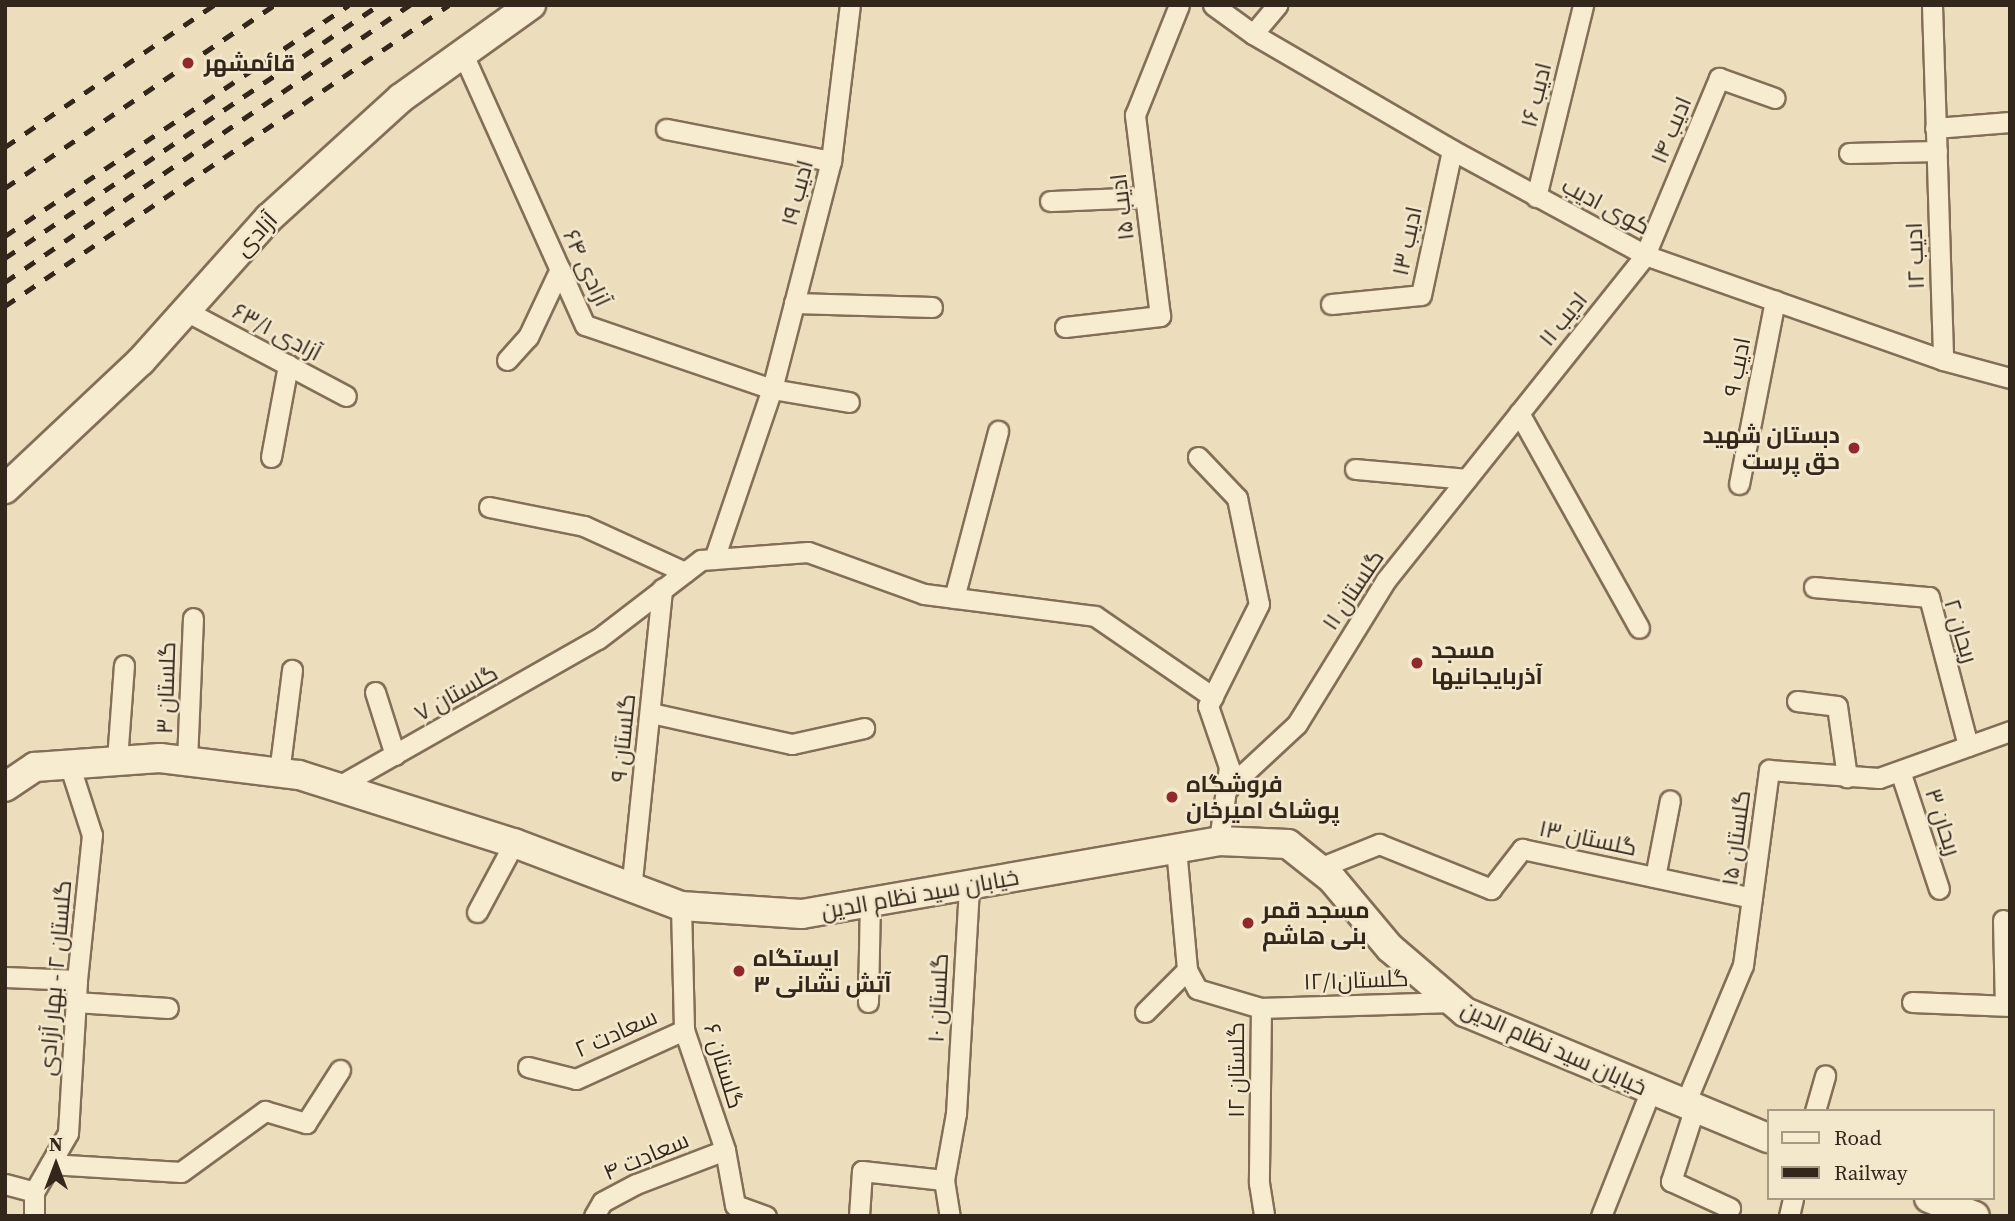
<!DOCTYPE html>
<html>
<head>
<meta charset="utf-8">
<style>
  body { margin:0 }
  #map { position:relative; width:2015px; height:1221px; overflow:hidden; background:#ecddbd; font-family:"Source Serif 4",Cairo,serif }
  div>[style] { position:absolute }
  .roads { filter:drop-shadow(2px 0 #836e57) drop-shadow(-2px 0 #836e57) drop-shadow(0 2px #836e57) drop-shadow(0 -2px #836e57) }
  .minor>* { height:19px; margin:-9.5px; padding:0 9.5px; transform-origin:9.5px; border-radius:9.5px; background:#f7ebd0 }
  .secondary>* { height:28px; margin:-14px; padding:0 14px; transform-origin:14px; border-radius:14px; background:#f7ebd0 }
  .rail>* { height:5px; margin-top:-2.5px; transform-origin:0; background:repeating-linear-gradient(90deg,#33261b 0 12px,transparent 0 24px) }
  .dots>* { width:19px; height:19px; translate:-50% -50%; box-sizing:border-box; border:4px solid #f3e7cc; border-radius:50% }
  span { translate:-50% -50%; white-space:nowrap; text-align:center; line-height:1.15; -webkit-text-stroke:5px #f3e7cc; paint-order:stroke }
  .poi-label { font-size:23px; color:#33261b; font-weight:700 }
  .left { translate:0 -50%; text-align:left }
  .right { translate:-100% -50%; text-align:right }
  .street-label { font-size:23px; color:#33261b }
  .frame { position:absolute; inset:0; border:7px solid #33261b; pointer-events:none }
  .legend { position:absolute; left:1767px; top:1109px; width:228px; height:91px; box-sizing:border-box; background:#f3e7cc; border:2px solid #a69a85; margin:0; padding:9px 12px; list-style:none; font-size:21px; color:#33261b }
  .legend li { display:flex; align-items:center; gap:14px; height:35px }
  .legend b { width:35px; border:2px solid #a69a85 }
  .north { position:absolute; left:21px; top:1130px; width:70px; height:70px; -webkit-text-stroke:5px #f3e7cc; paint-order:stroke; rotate:0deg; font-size:19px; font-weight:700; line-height:28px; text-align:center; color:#33261b }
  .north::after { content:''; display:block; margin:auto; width:24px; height:32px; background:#33261b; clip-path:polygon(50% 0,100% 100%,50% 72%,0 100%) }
</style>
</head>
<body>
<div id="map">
  <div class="roads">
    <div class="minor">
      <i style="left:1213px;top:5px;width:49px;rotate:35.9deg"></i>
      <i style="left:1253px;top:34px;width:230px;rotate:30.2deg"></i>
      <i style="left:1452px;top:150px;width:220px;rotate:28.5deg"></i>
      <i style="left:1645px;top:255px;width:316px;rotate:19.4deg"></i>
      <i style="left:1943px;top:360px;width:69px;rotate:15deg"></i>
      <i style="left:1932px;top:5px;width:355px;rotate:88.2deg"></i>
      <i style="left:1253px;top:34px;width:38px;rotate:-50deg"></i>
      <i style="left:463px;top:54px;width:297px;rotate:65.8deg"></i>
      <i style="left:585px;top:325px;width:198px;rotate:18.9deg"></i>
      <i style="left:772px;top:389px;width:78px;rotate:9.6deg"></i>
      <i style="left:1935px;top:128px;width:75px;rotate:-4.6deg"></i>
      <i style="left:666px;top:129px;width:168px;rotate:11deg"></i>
      <i style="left:1849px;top:153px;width:88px;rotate:-1.3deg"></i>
      <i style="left:1536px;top:197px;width:198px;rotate:-76.2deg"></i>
      <i style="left:1050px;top:201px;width:95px;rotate:-2.4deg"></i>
      <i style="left:794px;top:303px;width:138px;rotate:1.7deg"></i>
      <i style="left:1331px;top:304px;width:90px;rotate:-5.7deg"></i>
      <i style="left:1421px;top:295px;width:148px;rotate:-77.9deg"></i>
      <i style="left:186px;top:311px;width:181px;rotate:28deg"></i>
      <i style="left:1065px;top:327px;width:96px;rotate:-6.6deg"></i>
      <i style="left:1160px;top:316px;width:203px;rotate:-97.1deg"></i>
      <i style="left:1135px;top:115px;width:118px;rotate:-68.2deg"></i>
      <i style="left:507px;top:360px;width:31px;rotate:-48deg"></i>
      <i style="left:528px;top:337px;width:75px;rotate:-64.8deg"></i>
      <i style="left:1519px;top:413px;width:246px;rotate:60.8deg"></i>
      <i style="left:271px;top:457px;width:94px;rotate:-79.5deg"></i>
      <i style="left:1198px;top:457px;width:57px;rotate:46.4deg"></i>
      <i style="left:1237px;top:498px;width:108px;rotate:78.3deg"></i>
      <i style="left:1259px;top:604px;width:114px;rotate:116.6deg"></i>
      <i style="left:1208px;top:706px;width:65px;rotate:71deg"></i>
      <i style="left:1229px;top:767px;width:75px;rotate:97.7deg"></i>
      <i style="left:1355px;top:469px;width:112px;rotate:5.1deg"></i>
      <i style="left:1739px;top:484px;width:187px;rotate:-78.9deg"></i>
      <i style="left:489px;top:507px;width:97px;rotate:11.3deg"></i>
      <i style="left:584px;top:526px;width:111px;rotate:24.5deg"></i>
      <i style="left:714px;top:559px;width:180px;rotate:-71.2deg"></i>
      <i style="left:772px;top:389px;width:236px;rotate:-75.5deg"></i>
      <i style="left:831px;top:161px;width:157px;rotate:-83.1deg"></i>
      <i style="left:1814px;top:587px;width:115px;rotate:5deg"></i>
      <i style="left:1929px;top:597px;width:154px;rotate:75.3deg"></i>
      <i style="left:954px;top:598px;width:173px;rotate:-75.2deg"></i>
      <i style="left:375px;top:692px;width:66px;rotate:72.4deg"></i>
      <i style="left:1797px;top:701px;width:40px;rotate:7.1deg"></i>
      <i style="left:1837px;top:706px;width:72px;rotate:82deg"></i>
      <i style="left:651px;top:713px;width:144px;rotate:12.4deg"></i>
      <i style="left:792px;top:744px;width:74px;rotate:-12.5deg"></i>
      <i style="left:117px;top:760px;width:95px;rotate:-85.8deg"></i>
      <i style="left:187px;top:761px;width:143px;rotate:-87.6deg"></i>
      <i style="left:1900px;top:771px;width:124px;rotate:71.7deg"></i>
      <i style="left:279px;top:773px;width:104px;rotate:-82.8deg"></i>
      <i style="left:337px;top:787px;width:300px;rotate:-29.6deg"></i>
      <i style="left:598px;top:639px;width:130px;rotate:-37.5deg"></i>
      <i style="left:701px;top:560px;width:107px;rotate:-4.3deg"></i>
      <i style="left:808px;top:552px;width:123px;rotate:19.9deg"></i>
      <i style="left:924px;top:594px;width:172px;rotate:7.3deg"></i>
      <i style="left:1095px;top:616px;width:143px;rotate:34.5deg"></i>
      <i style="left:1226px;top:790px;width:97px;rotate:-42.9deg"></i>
      <i style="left:1297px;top:724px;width:169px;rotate:-58.3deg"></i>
      <i style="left:1386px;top:580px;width:416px;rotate:-51.4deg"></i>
      <i style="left:1645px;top:255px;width:192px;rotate:-67.3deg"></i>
      <i style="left:1719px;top:78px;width:59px;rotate:19.7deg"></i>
      <i style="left:1176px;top:848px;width:122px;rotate:84.8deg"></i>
      <i style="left:1187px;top:970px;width:21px;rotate:62deg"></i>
      <i style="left:1197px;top:989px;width:67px;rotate:16.5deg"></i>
      <i style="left:1261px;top:1008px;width:175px;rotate:90.7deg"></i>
      <i style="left:1259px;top:1183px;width:33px;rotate:81deg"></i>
      <i style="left:1319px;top:868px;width:65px;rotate:-21.8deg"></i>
      <i style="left:1379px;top:844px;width:121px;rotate:21.9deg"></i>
      <i style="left:1491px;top:889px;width:51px;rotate:-52.2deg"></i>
      <i style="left:1522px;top:849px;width:235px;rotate:12deg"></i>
      <i style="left:1655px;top:877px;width:78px;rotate:-79deg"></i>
      <i style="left:631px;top:890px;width:303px;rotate:-84.1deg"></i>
      <i style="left:681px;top:906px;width:124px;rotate:88.6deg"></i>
      <i style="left:684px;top:1030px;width:127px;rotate:71.1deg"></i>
      <i style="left:725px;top:1150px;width:56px;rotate:79.7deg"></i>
      <i style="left:735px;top:1205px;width:33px;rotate:20deg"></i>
      <i style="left:477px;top:912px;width:78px;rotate:-61.8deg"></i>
      <i style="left:2003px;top:920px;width:85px;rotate:88.7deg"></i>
      <i style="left:5px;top:977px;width:72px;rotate:2.4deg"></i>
      <i style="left:75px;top:1002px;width:93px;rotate:3.7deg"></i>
      <i style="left:868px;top:1002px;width:100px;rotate:-88.9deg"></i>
      <i style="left:1912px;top:1002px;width:98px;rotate:2.3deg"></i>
      <i style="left:1261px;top:1008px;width:191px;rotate:-1.8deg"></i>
      <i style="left:1145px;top:1012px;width:59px;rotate:-45deg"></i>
      <i style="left:528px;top:1067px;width:49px;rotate:14deg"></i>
      <i style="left:576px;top:1079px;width:119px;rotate:-24.4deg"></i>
      <i style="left:1684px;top:1106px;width:153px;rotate:-67.3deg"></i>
      <i style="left:1743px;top:965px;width:197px;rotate:-82.4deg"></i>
      <i style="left:1769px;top:770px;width:110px;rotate:4.2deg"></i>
      <i style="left:1879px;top:778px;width:139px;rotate:-19.7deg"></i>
      <i style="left:1694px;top:1110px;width:75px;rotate:107.9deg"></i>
      <i style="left:1671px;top:1181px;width:65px;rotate:24.6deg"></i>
      <i style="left:1815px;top:1111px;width:37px;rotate:-74deg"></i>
      <i style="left:50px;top:1164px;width:131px;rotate:3.5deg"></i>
      <i style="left:181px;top:1172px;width:104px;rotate:-36deg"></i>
      <i style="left:265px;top:1111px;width:43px;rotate:16.3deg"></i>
      <i style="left:306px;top:1123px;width:63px;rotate:-57.3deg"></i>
      <i style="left:944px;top:1180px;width:36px;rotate:81deg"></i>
      <i style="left:5px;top:1184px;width:30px;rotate:15deg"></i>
      <i style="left:34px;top:1192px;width:24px;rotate:90deg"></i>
      <i style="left:34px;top:1192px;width:68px;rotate:-60deg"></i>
      <i style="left:68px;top:1133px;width:153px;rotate:-86.6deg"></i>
      <i style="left:77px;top:980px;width:146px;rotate:-84.1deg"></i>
      <i style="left:92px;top:835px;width:75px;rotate:-107.9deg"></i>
      <i style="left:594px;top:1216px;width:16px;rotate:-60deg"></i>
      <i style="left:602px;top:1202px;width:38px;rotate:-28deg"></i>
      <i style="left:636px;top:1184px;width:95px;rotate:-20.9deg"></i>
      <i style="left:859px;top:1216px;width:45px;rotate:-86.2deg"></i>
      <i style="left:862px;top:1171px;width:82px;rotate:6.3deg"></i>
      <i style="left:944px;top:1180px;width:68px;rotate:-79.8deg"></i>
      <i style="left:956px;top:1113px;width:228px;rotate:-86.7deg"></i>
      <i style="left:1601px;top:1216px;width:133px;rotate:-68.4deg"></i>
      <i style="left:1789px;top:1216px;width:18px;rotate:-77deg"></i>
    </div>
    <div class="secondary">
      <i style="left:5px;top:489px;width:187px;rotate:-43.3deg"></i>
      <i style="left:141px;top:361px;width:192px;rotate:-48.2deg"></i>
      <i style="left:269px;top:218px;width:178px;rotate:-42.3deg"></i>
      <i style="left:401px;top:98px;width:160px;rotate:-35.6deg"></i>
      <i style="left:5px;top:787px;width:36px;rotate:-34deg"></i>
      <i style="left:35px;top:767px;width:125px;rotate:-4.1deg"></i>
      <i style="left:160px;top:758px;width:140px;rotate:7deg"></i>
      <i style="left:299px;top:775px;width:225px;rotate:17.6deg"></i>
      <i style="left:514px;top:843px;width:178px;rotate:20.7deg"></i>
      <i style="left:681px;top:906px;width:121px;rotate:3.8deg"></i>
      <i style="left:802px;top:914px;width:423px;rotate:-9.9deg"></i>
      <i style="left:1219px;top:841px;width:69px;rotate:2.5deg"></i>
      <i style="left:1288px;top:844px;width:56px;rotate:38.5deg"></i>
      <i style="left:1332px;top:879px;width:90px;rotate:50deg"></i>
      <i style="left:1390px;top:948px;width:99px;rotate:40.5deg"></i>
      <i style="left:1465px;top:1012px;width:328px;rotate:22.6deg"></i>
      <i style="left:1929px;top:1198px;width:49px;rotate:21.4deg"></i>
    </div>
  </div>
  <div class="rail">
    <i style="left:5px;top:147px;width:253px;rotate:-34.2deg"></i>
    <i style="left:5px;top:188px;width:325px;rotate:-34.2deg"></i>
    <i style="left:5px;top:236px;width:414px;rotate:-33.9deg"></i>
    <i style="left:5px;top:258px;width:452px;rotate:-34.1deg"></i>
    <i style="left:5px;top:282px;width:491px;rotate:-34.4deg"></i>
    <i style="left:5px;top:306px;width:536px;rotate:-34.13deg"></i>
  </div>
  <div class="dots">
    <i style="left:188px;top:63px;background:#90292c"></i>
    <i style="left:1854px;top:448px;background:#90292c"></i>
    <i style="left:1417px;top:663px;background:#90292c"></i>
    <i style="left:1172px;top:797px;background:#90292c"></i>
    <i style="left:1248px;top:923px;background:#90292c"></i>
    <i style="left:739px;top:971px;background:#90292c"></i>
  </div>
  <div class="poi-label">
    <span class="left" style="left:204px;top:63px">قائمشهر</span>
    <span class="right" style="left:1840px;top:448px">دبستان شهید<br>حق پرست</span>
    <span class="left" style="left:1431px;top:663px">مسجد<br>آذربایجانیها</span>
    <span class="left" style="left:1186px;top:797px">فروشگاه<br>پوشاک امیرخان</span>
    <span class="left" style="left:1262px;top:923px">مسجد قمر<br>بنی هاشم</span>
    <span class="left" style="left:753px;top:971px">ایستگاه<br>آتش نشانی ۳</span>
  </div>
  <div class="street-label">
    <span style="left:1536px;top:95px;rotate:-76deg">ادیب ۱۶</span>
    <span style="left:1671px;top:130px;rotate:-67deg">ادیب ۱۴</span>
    <span style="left:797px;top:193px;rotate:-75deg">ادیب ۱۹</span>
    <span style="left:1606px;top:206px;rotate:28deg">کوی ادیب</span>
    <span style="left:1122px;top:207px;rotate:-97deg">ادیب ۱۵</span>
    <span style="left:256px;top:234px;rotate:-47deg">آزادی</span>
    <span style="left:1407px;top:241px;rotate:-78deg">ادیب ۱۳</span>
    <span style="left:1915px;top:256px;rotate:-92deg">ادیب ۱۲</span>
    <span style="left:587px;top:268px;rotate:65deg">آزادی ۶۴</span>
    <span style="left:1563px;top:319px;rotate:-51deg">ادیب ۱۱</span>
    <span style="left:277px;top:332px;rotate:28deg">آزادی ۶۳/۱</span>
    <span style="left:1737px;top:367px;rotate:-79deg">ادیب ۹</span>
    <span style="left:1353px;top:590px;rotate:-56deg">گلستان ۱۱</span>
    <span style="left:1961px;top:631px;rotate:73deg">ریحان ۲</span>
    <span style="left:166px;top:688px;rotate:-88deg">گلستان ۳</span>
    <span style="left:456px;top:693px;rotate:-29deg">گلستان ۷</span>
    <span style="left:623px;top:738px;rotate:-84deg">گلستان ۹</span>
    <span style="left:1943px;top:822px;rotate:72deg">ریحان ۳</span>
    <span style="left:1588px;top:838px;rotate:12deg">گلستان ۱۳</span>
    <span style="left:1736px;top:838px;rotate:-82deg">گلستان ۱۵</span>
    <span style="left:920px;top:894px;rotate:-10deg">خیابان سید نظام الدین</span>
    <span style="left:55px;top:978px;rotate:-85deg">گلستان ۲ - بهار آزادی</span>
    <span style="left:1356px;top:980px;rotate:-2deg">گلستان۱۲/۱</span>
    <span style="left:938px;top:998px;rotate:-87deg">گلستان ۱۰</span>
    <span style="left:616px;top:1033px;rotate:-24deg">سعادت ۲</span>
    <span style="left:1554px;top:1048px;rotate:24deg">خیابان سید نظام الدین</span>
    <span style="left:724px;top:1066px;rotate:73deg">گلستان ۶</span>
    <span style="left:1236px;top:1070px;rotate:-90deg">گلستان ۱۲</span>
    <span style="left:646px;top:1156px;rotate:-23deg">سعادت ۴</span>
  </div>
  <div class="frame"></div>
  <ul class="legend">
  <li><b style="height:9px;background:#f7ebd0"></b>Road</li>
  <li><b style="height:9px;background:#33261b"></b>Railway</li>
  </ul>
  <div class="north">N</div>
</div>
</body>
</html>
